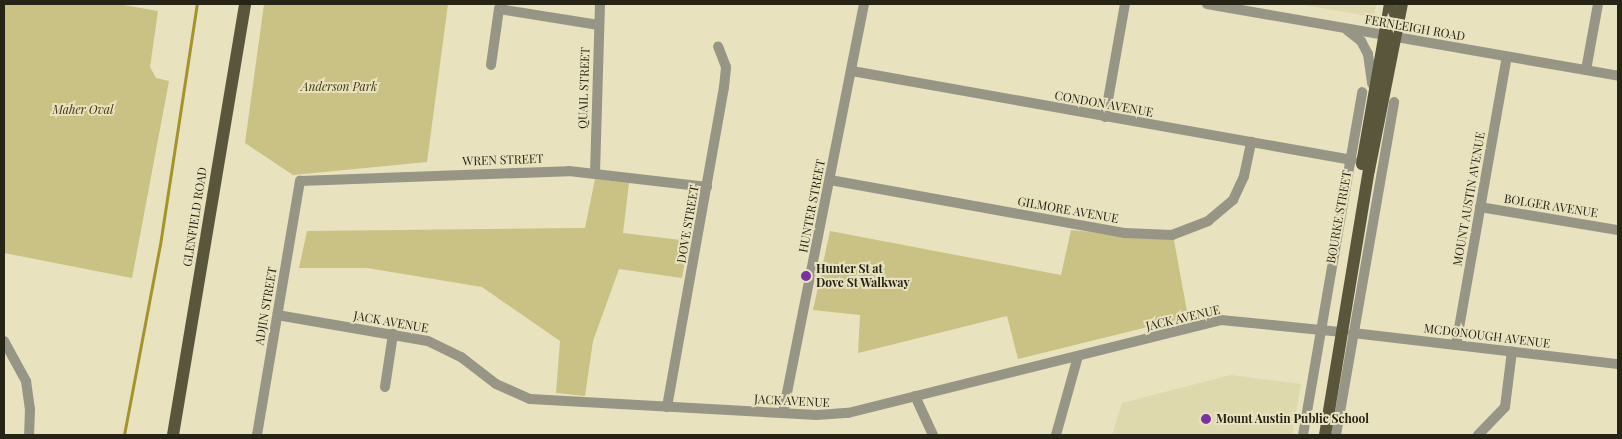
<!DOCTYPE html>
<html>
<head>
<meta charset="utf-8">
<style>
  body { margin:0 }
  #map { position:relative; width:1622px; height:439px; overflow:hidden; background:#e8e2bf; font-family:"Playfair Display",serif }
  div>[style] { position:absolute }
  .built>* { inset:0; background:#ded8ad }
  .green>* { inset:0; background:#cac185 }
  .stream>* { height:2.5px; margin:-1.25px; padding:0 1.25px; transform-origin:1.25px; border-radius:1.25px; background:#a4942b }
  .minor>* { height:10px; margin:-5px; padding:0 5px; transform-origin:5px; border-radius:5px; background:#979586 }
  .major>* { height:12px; margin:-6px; padding:0 6px; transform-origin:6px; border-radius:6px; background:#5a563c }
  .dots>* { width:14px; height:14px; translate:-50% -50%; box-sizing:border-box; border:2px solid #e8e2bf; border-radius:50% }
  span { translate:-50% -50%; white-space:nowrap; text-align:center; line-height:1.15; -webkit-text-stroke:4px #e8e2bf; paint-order:stroke }
  .street-label { font-size:12px; color:#262416 }
  .park-label { font-size:12px; color:#413a10; font-style:italic }
  .poi-label { font-size:12px; color:#262416; font-weight:700 }
  .left { translate:0 -50%; text-align:left }
  .frame { position:absolute; inset:0; border:5px solid #262416; pointer-events:none }
</style>
</head>
<body>
<div id="map">
  <div class="built">
    <i style="clip-path:polygon(1298px 4px,1376px 4px,1374px 17px)"></i>
    <i style="clip-path:polygon(1231px 375px,1301px 384px,1292px 435px,1112px 435px,1122px 403px)"></i>
  </div>
  <div class="green">
    <i style="clip-path:polygon(4px 4px,118px 4px,158px 11px,150px 67px,156px 78px,169px 81px,132px 278px,4px 253px)"></i>
    <i style="clip-path:polygon(264px 4px,448px 4px,427px 162px,293px 175px,245px 143px)"></i>
    <i style="clip-path:polygon(595px 179px,629px 183px,623px 233px,689px 241px,682px 278px,619px 269px,593px 341px,585px 396px,556px 393px,560px 341px,482px 287px,367px 268px,299px 268px,307px 231px,585px 228px)"></i>
    <i style="clip-path:polygon(1071px 230px,1174px 240px,1188px 317px,1018px 359px,1007px 316px,858px 353px,860px 315px,813px 310px,830px 231px,1061px 275px)"></i>
  </div>
  <div class="stream">
    <i style="left:124px;top:435px;width:193px;rotate:-79.3deg"></i>
    <i style="left:160px;top:245px;width:244px;rotate:-81.3deg"></i>
  </div>
  <div class="minor">
    <i style="left:1207px;top:4px;width:417px;rotate:9.9deg"></i>
    <i style="left:1347px;top:30px;width:18px;rotate:38deg"></i>
    <i style="left:1361px;top:41px;width:15px;rotate:62deg"></i>
    <i style="left:1368px;top:54px;width:30px;rotate:82deg"></i>
    <i style="left:491px;top:65px;width:57px;rotate:-81.9deg"></i>
    <i style="left:499px;top:9px;width:101px;rotate:9.1deg"></i>
    <i style="left:1586px;top:70px;width:67px;rotate:-79.7deg"></i>
    <i style="left:852px;top:71px;width:508px;rotate:10.09deg"></i>
    <i style="left:1105px;top:117px;width:115px;rotate:-80deg"></i>
    <i style="left:595px;top:173px;width:169px;rotate:-88.3deg"></i>
    <i style="left:830px;top:180px;width:300px;rotate:10.2deg"></i>
    <i style="left:1125px;top:233px;width:47px;rotate:2.4deg"></i>
    <i style="left:1172px;top:235px;width:39px;rotate:-21deg"></i>
    <i style="left:1208px;top:221px;width:33px;rotate:-40deg"></i>
    <i style="left:1233px;top:200px;width:26px;rotate:-65deg"></i>
    <i style="left:1244px;top:176px;width:35px;rotate:-78deg"></i>
    <i style="left:1480px;top:207px;width:140px;rotate:9.5deg"></i>
    <i style="left:277px;top:315px;width:153px;rotate:9.8deg"></i>
    <i style="left:428px;top:341px;width:37px;rotate:26deg"></i>
    <i style="left:461px;top:357px;width:44px;rotate:37.6deg"></i>
    <i style="left:496px;top:384px;width:37px;rotate:24deg"></i>
    <i style="left:530px;top:399px;width:287px;rotate:3.2deg"></i>
    <i style="left:817px;top:415px;width:31px;rotate:-4deg"></i>
    <i style="left:848px;top:413px;width:384px;rotate:-14deg"></i>
    <i style="left:1221px;top:320px;width:122px;rotate:5.7deg"></i>
    <i style="left:1353px;top:333px;width:267px;rotate:6.7deg"></i>
    <i style="left:4px;top:341px;width:46px;rotate:61.2deg"></i>
    <i style="left:26px;top:381px;width:28px;rotate:82deg"></i>
    <i style="left:30px;top:409px;width:26px;rotate:92deg"></i>
    <i style="left:1456px;top:345px;width:292px;rotate:-80deg"></i>
    <i style="left:385px;top:387px;width:54px;rotate:-81.4deg"></i>
    <i style="left:915px;top:396px;width:43px;rotate:65.2deg"></i>
    <i style="left:667px;top:407px;width:325px;rotate:-79.9deg"></i>
    <i style="left:724px;top:87px;width:20px;rotate:-84deg"></i>
    <i style="left:726px;top:67px;width:22px;rotate:-111deg"></i>
    <i style="left:783px;top:413px;width:417px;rotate:-78.8deg"></i>
    <i style="left:257px;top:435px;width:258px;rotate:-80.4deg"></i>
    <i style="left:300px;top:181px;width:269px;rotate:-2.1deg"></i>
    <i style="left:569px;top:171px;width:139px;rotate:6.6deg"></i>
    <i style="left:1056px;top:435px;width:82px;rotate:-74.4deg"></i>
    <i style="left:1303px;top:435px;width:348px;rotate:-80.2deg"></i>
    <i style="left:1336px;top:435px;width:338px;rotate:-80.1deg"></i>
    <i style="left:1478px;top:435px;width:39px;rotate:-46deg"></i>
    <i style="left:1505px;top:407px;width:56px;rotate:-82.9deg"></i>
  </div>
  <div class="major">
    <i style="left:1362px;top:164px;width:162px;rotate:-80.1deg"></i>
    <i style="left:173px;top:435px;width:437px;rotate:-80.5deg"></i>
    <i style="left:1325px;top:435px;width:269px;rotate:-80.6deg"></i>
    <i style="left:1369px;top:170px;width:169px;rotate:-78.8deg"></i>
  </div>
  <div class="dots">
    <i style="left:806px;top:276px;background:#7931a3"></i>
    <i style="left:1206px;top:419px;background:#7931a3"></i>
  </div>
  <div class="street-label">
    <span style="left:1415px;top:28px;rotate:10deg">FERNLEIGH ROAD</span>
    <span style="left:584px;top:88px;rotate:-88deg">QUAIL STREET</span>
    <span style="left:1104px;top:104px;rotate:10deg">CONDON AVENUE</span>
    <span style="left:503px;top:160px;rotate:-2deg">WREN STREET</span>
    <span style="left:1469px;top:199px;rotate:-80deg">MOUNT AUSTIN AVENUE</span>
    <span style="left:812px;top:206px;rotate:-79deg">HUNTER STREET</span>
    <span style="left:1551px;top:206px;rotate:9deg">BOLGER AVENUE</span>
    <span style="left:1068px;top:210px;rotate:10deg">GILMORE AVENUE</span>
    <span style="left:195px;top:217px;rotate:-81deg">GLENFIELD ROAD</span>
    <span style="left:1339px;top:217px;rotate:-80deg">BOURKE STREET</span>
    <span style="left:688px;top:224px;rotate:-80deg">DOVE STREET</span>
    <span style="left:266px;top:306px;rotate:-80deg">ADJIN STREET</span>
    <span style="left:1183px;top:318px;rotate:-13deg">JACK AVENUE</span>
    <span style="left:391px;top:322px;rotate:10deg">JACK AVENUE</span>
    <span style="left:1487px;top:336px;rotate:7deg">MCDONOUGH AVENUE</span>
    <span style="left:792px;top:401px;rotate:3deg">JACK AVENUE</span>
  </div>
  <div class="park-label">
    <span style="left:339px;top:87px">Anderson Park</span>
    <span style="left:83px;top:110px">Maher Oval</span>
  </div>
  <div class="poi-label">
    <span class="left" style="left:816px;top:276px">Hunter St at<br>Dove St Walkway</span>
    <span class="left" style="left:1216px;top:419px">Mount Austin Public School</span>
  </div>
  <div class="frame"></div>
</div>
</body>
</html>
